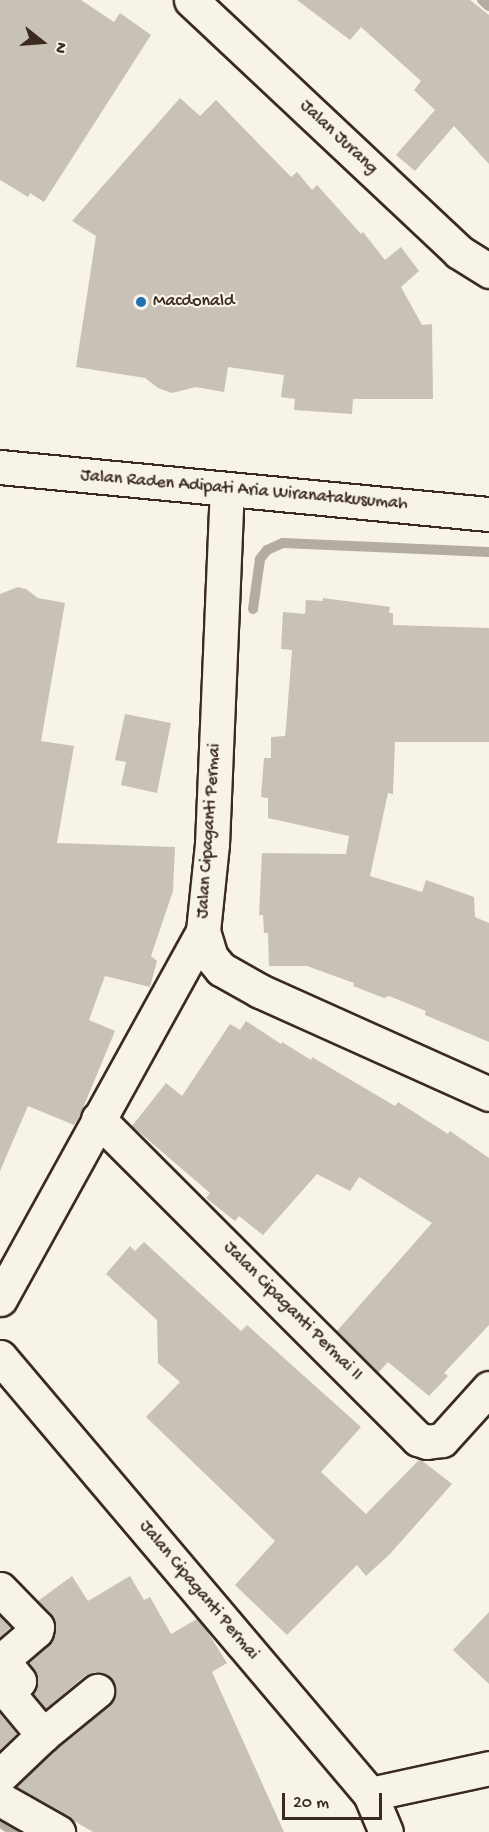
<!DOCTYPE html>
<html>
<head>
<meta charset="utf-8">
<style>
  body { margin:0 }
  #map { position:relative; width:489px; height:1832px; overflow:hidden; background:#f7f3e8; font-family:"Gochi Hand",sans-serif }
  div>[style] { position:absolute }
  .stream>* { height:10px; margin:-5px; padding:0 5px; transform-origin:5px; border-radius:5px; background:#b4aca0 }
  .building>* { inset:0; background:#c8c1b6 }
  .roads { filter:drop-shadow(2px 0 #3b2a1e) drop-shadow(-2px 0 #3b2a1e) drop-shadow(0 2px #3b2a1e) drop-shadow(0 -2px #3b2a1e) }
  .minor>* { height:33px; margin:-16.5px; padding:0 16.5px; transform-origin:16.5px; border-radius:16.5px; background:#f7f3e8 }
  .major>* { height:33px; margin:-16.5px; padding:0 16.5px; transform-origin:16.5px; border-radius:16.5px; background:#f7f3e8 }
  .dots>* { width:16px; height:16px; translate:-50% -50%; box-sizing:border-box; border:3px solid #f7f3e8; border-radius:50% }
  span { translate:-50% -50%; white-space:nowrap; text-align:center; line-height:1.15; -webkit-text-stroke:4.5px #f7f3e8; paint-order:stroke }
  .street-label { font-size:18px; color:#3b2a1e }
  .poi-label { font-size:18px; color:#3b2a1e }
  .left { translate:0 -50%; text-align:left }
  .north { position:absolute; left:12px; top:12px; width:60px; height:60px; -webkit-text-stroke:4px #f7f3e8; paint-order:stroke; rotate:107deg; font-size:16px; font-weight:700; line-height:24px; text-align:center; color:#3b2a1e }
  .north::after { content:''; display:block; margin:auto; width:21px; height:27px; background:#3b2a1e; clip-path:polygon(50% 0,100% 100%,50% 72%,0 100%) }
  .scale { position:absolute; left:282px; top:1793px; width:100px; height:27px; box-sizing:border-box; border:3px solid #3b2a1e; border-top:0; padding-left:8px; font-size:18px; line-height:21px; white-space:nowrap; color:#3b2a1e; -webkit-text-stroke:4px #f7f3e8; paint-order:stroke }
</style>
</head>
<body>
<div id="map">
  <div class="stream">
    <i style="left:482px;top:0;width:9px;rotate:41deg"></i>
    <i style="left:253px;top:609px;width:50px;rotate:-82deg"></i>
    <i style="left:260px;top:559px;width:11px;rotate:-52deg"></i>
    <i style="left:267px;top:550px;width:17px;rotate:-24deg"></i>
    <i style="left:283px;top:543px;width:206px;rotate:2.5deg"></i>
    <i style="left:0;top:1822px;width:17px;rotate:36deg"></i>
  </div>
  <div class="building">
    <i style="clip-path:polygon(0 0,81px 0,114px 22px,120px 13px,151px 35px,44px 202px,30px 193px,28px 197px,0 180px)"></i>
    <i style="clip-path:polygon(297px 0,470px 0,489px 15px,489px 164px,454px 126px,415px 171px,396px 155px,435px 110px,414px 90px,421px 81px,361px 27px,350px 40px)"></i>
    <i style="clip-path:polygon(180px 98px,200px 116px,216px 100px,291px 177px,297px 172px,312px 190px,317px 185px,361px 234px,363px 232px,385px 260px,401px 247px,419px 271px,401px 287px,422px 325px,432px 324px,433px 399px,353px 399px,352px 414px,294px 410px,295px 399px,281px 397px,284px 375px,228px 367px,224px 392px,196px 387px,172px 393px,158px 388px,145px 378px,76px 367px,96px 236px,72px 221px)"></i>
    <i style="clip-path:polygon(18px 587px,26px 589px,38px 598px,65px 603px,41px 741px,74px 746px,57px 843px,175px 847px,173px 891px,151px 956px,157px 961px,150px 987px,105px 976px,89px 1020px,115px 1031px,80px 1115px,74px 1125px,28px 1106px,0 1171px,0 594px)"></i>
    <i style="clip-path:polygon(323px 598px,390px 607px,389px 613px,393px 613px,393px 625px,489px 628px,489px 742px,395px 742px,393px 794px,388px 793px,370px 876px,422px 892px,426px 880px,474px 897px,475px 917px,489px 923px,489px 1042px,425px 1015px,426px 1011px,389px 996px,384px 998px,353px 986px,354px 983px,307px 966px,269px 966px,268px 933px,264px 933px,263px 915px,259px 915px,262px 853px,346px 854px,349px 836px,268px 818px,268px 798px,261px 797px,264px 758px,271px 758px,271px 737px,285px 736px,286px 727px,292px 650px,281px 649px,283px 612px,305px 614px,306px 600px,323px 601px)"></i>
    <i style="clip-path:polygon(125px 714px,171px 723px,157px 793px,121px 785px,126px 762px,115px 760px)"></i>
    <i style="clip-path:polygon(246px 1021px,281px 1044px,282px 1042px,311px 1060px,312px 1057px,395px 1106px,398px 1102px,448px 1134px,450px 1131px,489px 1158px,489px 1325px,444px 1373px,448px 1376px,429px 1396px,388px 1362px,378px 1373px,337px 1331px,432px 1223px,359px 1177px,350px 1191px,317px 1174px,263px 1235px,239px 1216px,235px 1221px,206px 1198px,210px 1193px,132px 1126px,166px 1083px,182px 1096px,230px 1024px,240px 1030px)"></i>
    <i style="clip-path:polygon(144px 1242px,241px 1331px,247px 1325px,361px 1427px,321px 1472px,366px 1514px,420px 1459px,452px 1484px,390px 1554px,366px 1576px,357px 1565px,287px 1635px,235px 1585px,275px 1541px,146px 1417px,180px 1382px,158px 1363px,157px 1320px,106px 1274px,130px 1246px,135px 1251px)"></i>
    <i style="clip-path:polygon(72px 1576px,88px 1601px,130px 1576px,144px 1600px,150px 1597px,171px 1634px,197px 1619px,207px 1631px,227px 1663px,212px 1672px,284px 1832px,93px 1832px,16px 1787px,55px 1749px,109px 1706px,115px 1697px,116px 1689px,112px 1680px,104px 1674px,95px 1672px,85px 1676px,46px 1709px,33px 1694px,37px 1678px,28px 1662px,48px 1645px,55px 1631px,51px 1614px,38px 1601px)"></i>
    <i style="clip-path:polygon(489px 1612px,489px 1684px,453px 1650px)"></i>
    <i style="clip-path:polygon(0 1616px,11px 1627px,0 1637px)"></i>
    <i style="clip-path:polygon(0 1713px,17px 1734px,0 1750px)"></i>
  </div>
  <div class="roads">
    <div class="minor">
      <i style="left:203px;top:931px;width:27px;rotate:73deg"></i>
      <i style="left:211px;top:957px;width:16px;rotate:50deg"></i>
      <i style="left:221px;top:969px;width:45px;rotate:29.4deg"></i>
      <i style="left:260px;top:991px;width:251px;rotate:24.2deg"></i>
      <i style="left:98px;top:1119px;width:453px;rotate:45deg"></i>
      <i style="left:418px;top:1439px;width:9px;rotate:18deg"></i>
      <i style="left:427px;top:1442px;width:15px;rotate:-8deg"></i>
      <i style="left:442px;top:1440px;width:70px;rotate:-47.9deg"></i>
      <i style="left:0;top:1299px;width:420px;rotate:-61.1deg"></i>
      <i style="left:203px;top:931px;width:87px;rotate:-84.1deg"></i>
      <i style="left:212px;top:844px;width:353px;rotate:-87.6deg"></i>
      <i style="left:0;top:1357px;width:573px;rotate:49.75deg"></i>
      <i style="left:370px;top:1794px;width:41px;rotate:67.2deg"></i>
      <i style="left:0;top:1589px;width:53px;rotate:45.8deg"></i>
      <i style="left:37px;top:1627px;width:4px;rotate:104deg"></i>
      <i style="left:36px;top:1631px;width:45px;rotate:139.5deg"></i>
      <i style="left:2px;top:1660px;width:27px;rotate:51deg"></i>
      <i style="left:19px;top:1681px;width:16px;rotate:133deg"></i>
      <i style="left:8px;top:1693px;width:55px;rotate:50.2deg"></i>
      <i style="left:0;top:1776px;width:59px;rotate:-43.6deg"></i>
      <i style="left:43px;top:1735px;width:70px;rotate:-39.2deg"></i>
      <i style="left:370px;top:1794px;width:122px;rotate:-12.3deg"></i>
      <i style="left:0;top:1799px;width:67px;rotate:29.6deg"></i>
    </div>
    <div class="major">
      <i style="left:191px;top:0;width:368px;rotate:43.2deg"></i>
      <i style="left:459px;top:252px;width:36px;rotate:32deg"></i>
      <i style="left:0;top:467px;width:491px;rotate:5.5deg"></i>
    </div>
  </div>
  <div class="dots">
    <i style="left:141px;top:302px;background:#1f6fb2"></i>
  </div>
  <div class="street-label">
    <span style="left:338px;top:138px;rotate:43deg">Jalan Jurang</span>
    <span style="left:244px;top:491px;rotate:5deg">Jalan Raden Adipati Aria Wiranatakusumah</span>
    <span style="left:210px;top:831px;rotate:-86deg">Jalan Cipaganti Permai</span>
    <span style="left:292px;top:1312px;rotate:45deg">Jalan Cipaganti Permai II</span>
    <span style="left:198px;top:1591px;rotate:50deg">Jalan Cipaganti Permai</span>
  </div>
  <div class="poi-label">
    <span class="left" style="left:153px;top:302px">Macdonald</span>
  </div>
  <div class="north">N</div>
  <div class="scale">20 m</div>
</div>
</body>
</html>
